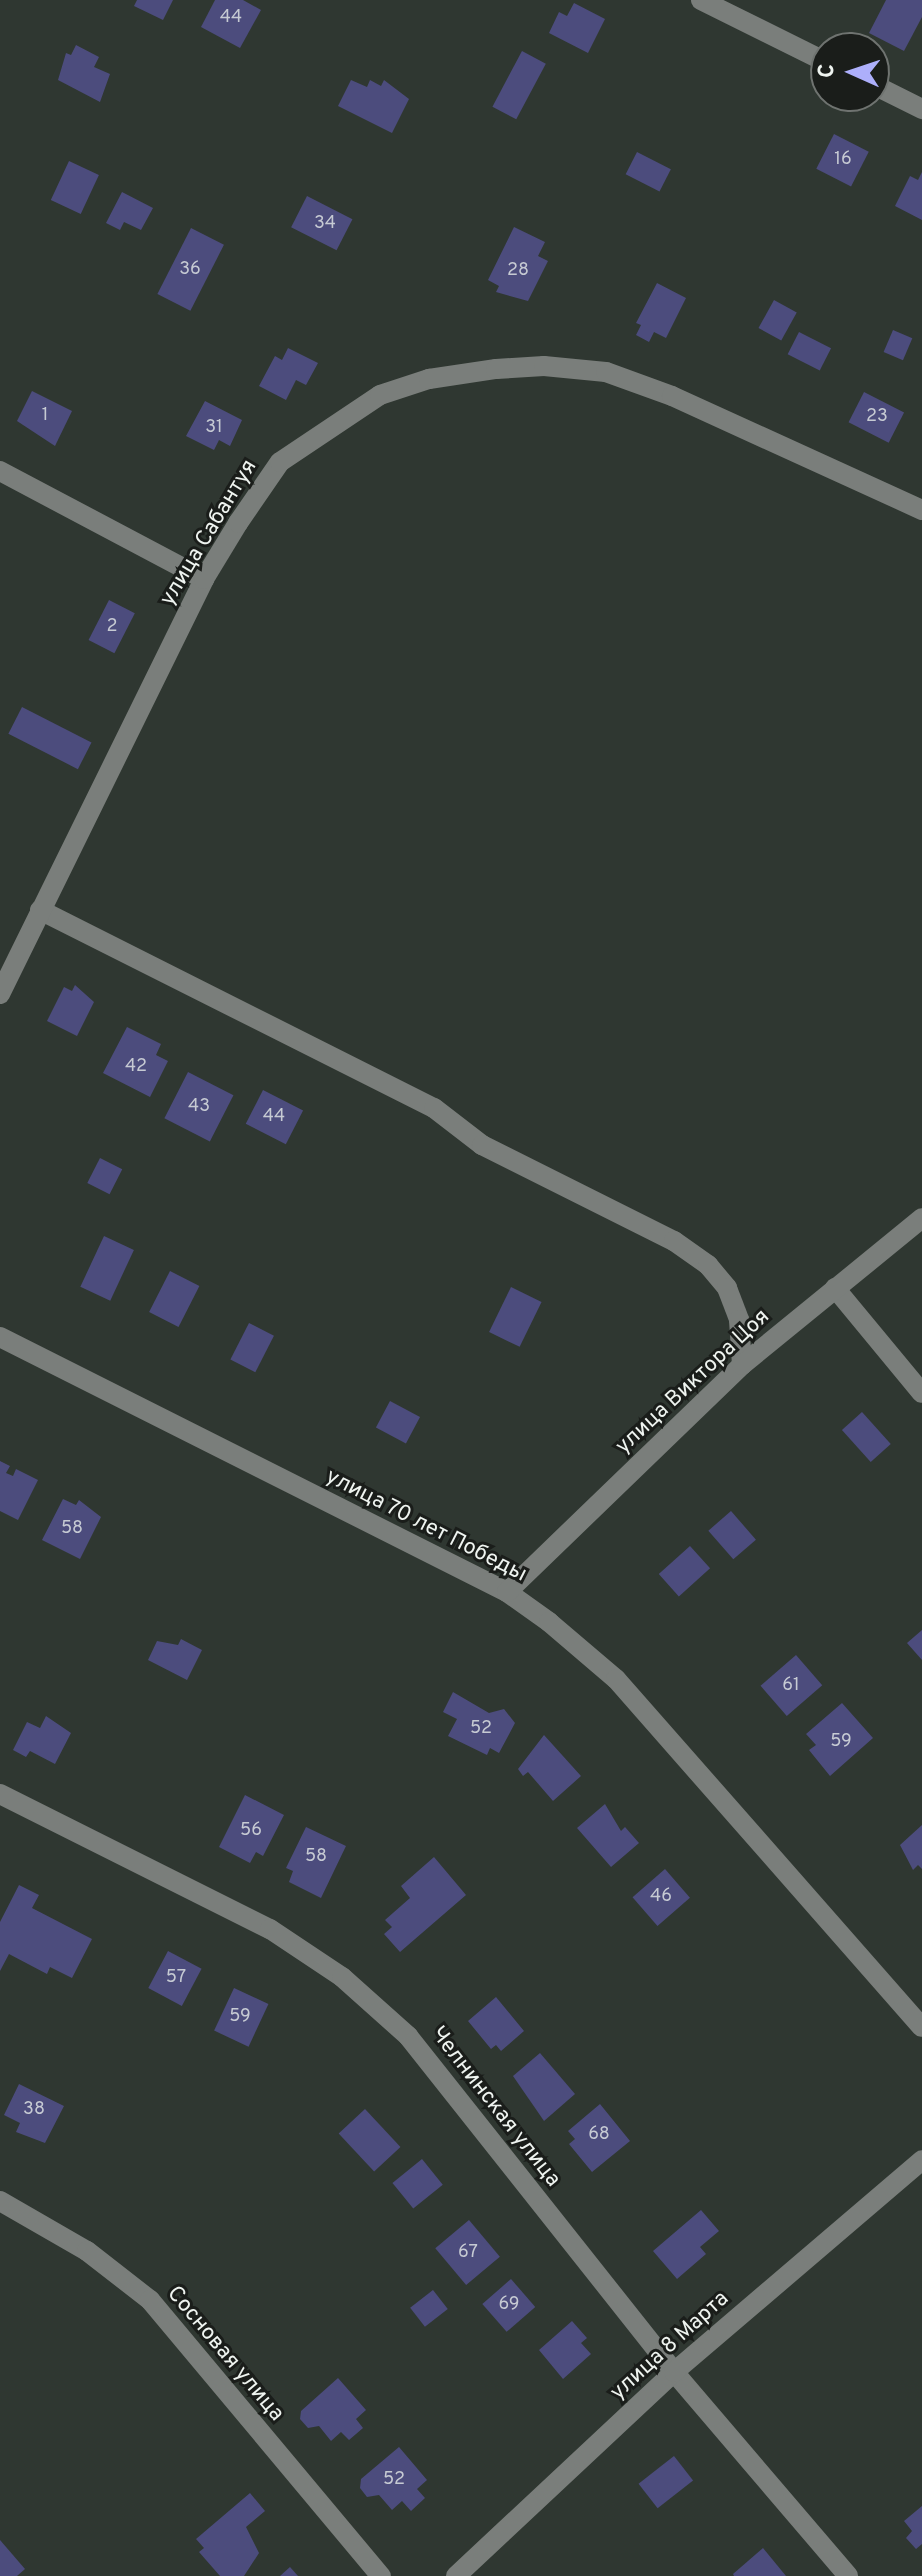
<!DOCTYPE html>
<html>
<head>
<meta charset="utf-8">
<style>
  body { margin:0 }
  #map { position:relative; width:922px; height:2576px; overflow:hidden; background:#2f3731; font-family:Overpass,sans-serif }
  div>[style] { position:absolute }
  .building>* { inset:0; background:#4c4c7d; transform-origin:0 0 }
  .minor>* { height:20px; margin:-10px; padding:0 10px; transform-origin:10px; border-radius:10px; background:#7a7e7b }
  span { translate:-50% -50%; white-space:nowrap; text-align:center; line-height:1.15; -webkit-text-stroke:6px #1a1d1a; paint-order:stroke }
  .number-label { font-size:18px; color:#c6cad3 }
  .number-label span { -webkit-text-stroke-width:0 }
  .street-label { font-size:22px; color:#eff4f0 }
  .north { position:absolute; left:810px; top:32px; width:80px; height:80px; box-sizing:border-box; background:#1a1d1a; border:2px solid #6f7370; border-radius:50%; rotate:273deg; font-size:22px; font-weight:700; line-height:32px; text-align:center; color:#eff4f0 }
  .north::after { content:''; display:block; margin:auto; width:28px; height:36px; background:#adaffb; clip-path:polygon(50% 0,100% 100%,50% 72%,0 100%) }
</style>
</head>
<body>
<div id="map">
  <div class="building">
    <i style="clip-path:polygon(137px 0,173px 0,163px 20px,134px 6px)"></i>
    <i style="clip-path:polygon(215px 0,243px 0,261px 10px,240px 48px,201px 27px)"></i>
    <i style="clip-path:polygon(886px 0,922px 0,922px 17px,904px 51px,869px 33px)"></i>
    <i style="clip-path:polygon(574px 3px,605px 19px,588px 53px,549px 33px,559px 12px,567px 16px)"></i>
    <i style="clip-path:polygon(76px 45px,99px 57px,94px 67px,110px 74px,100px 102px,58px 80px,66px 53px,71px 55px)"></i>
    <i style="left:522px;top:51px;width:27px;height:63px;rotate:28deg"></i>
    <i style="clip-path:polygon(351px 80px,367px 87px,370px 80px,381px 86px,384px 80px,409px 99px,392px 133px,338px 106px)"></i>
    <i style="left:834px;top:134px;width:39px;height:39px;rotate:27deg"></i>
    <i style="left:637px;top:152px;width:38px;height:25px;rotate:27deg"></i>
    <i style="left:69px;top:161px;width:33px;height:43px;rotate:25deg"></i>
    <i style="clip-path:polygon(922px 172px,922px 220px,895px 206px,910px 176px,918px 180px)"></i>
    <i style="clip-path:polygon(122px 192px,153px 208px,141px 230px,124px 222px,120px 230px,106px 223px)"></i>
    <i style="left:307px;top:196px;width:51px;height:35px;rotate:27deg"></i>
    <i style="clip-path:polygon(514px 227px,545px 242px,538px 256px,548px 261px,528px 301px,496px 292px,499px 286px,488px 280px)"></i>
    <i style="left:191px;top:228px;width:37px;height:74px;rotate:27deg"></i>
    <i style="clip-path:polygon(657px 283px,686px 298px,666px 338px,654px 332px,649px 342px,636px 335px,641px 325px,636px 323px)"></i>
    <i style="left:774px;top:300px;width:26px;height:32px;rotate:29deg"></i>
    <i style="left:893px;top:330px;width:21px;height:24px;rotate:23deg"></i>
    <i style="left:799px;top:332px;width:36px;height:25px;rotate:27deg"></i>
    <i style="clip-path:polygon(288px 348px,318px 363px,306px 385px,296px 380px,286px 400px,259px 386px,275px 356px,282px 360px)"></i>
    <i style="clip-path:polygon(32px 391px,72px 411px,55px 446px,17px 421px)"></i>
    <i style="left:864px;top:392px;width:45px;height:34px;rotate:27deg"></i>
    <i style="clip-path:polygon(205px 401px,242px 420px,230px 446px,219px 440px,214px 450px,186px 436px)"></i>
    <i style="left:109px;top:600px;width:29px;height:45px;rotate:27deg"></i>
    <i style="left:22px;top:707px;width:78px;height:30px;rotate:27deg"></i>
    <i style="clip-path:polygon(75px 985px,94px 1002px,77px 1036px,47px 1021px,64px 987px,72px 991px)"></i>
    <i style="clip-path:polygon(127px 1027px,161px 1044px,156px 1055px,168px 1061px,150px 1097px,103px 1073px)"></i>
    <i style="left:188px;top:1072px;width:51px;height:52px;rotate:27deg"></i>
    <i style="left:263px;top:1090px;width:45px;height:38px;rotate:27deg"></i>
    <i style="left:100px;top:1158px;width:25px;height:28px;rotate:27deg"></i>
    <i style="left:104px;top:1236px;width:33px;height:56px;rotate:25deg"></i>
    <i style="left:170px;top:1271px;width:33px;height:46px;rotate:27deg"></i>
    <i style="left:511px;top:1287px;width:34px;height:50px;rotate:26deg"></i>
    <i style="left:249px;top:1323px;width:28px;height:41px;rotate:27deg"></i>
    <i style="left:390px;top:1401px;width:34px;height:30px;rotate:28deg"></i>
    <i style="left:862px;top:1412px;width:43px;height:27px;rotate:48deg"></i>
    <i style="clip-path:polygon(0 1461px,10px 1466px,6px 1473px,13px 1476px,16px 1469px,38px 1480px,18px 1520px,0 1511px)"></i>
    <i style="clip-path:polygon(63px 1499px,76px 1505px,79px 1500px,101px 1517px,80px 1559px,42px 1540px)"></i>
    <i style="left:731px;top:1511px;width:38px;height:30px;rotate:49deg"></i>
    <i style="left:690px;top:1546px;width:30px;height:42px;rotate:48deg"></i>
    <i style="clip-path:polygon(922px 1630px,922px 1660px,907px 1643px)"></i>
    <i style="clip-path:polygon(181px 1639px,202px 1650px,187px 1680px,148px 1660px,157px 1641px,178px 1645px)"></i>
    <i style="left:796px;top:1655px;width:40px;height:47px;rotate:49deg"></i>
    <i style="clip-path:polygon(453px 1692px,489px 1713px,504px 1709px,515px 1723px,499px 1753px,490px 1748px,487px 1755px,448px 1736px,457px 1719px,443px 1712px)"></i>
    <i style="clip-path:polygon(842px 1703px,873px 1738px,830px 1776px,809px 1750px,816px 1745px,806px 1734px)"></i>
    <i style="clip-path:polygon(46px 1716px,71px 1733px,55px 1764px,30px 1751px,26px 1757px,13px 1750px,27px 1722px,40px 1728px)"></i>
    <i style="clip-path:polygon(544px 1735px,581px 1776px,553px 1801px,528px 1772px,523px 1776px,518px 1769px)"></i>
    <i style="clip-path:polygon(245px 1795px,284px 1815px,263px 1856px,256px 1852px,250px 1863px,219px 1847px)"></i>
    <i style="clip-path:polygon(605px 1804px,621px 1831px,625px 1827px,639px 1843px,611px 1867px,577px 1828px)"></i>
    <i style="clip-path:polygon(922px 1825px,922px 1869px,918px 1865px,913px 1870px,900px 1845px)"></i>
    <i style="clip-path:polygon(306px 1827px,346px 1846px,321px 1898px,289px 1882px,293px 1871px,286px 1868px)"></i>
    <i style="clip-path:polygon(434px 1857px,466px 1895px,400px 1952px,384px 1934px,392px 1927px,385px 1920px,410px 1898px,401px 1886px)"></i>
    <i style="left:665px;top:1869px;width:38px;height:43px;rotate:49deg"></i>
    <i style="clip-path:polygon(19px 1885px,39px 1895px,32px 1908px,92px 1939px,72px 1978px,50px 1967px,47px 1974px,9px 1954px,0 1971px,0 1922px)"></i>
    <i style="left:168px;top:1951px;width:38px;height:42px;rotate:28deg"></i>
    <i style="left:234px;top:1988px;width:38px;height:47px;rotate:25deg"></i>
    <i style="clip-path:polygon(496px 1997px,524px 2031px,501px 2051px,496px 2045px,491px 2049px,468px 2021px)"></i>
    <i style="clip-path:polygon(540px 2053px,575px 2094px,544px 2121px,513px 2076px)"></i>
    <i style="clip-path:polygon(19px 2084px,64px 2106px,45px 2143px,16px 2132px,20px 2123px,4px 2115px)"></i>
    <i style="clip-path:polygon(600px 2104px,630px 2141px,592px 2172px,569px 2144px,575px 2139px,568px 2131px)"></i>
    <i style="left:365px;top:2109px;width:52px;height:36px;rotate:47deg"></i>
    <i style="left:422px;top:2159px;width:33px;height:38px;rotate:51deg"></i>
    <i style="clip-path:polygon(701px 2210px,719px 2231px,700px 2247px,706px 2254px,677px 2279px,653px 2251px)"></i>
    <i style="left:469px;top:2220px;width:48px;height:44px;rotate:50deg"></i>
    <i style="left:511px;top:2279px;width:37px;height:38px;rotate:49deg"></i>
    <i style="left:433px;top:2290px;width:24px;height:29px;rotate:52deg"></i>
    <i style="clip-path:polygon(572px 2321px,587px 2338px,581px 2343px,591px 2354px,563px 2379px,539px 2350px)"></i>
    <i style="clip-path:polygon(338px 2378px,366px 2410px,356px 2419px,363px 2428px,349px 2440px,341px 2432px,331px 2441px,319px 2426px,308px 2428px,300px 2419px,301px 2411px)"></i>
    <i style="clip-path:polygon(399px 2447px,427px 2480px,417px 2489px,425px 2498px,411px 2511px,402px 2501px,392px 2510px,379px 2495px,367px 2497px,360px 2488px,361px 2479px)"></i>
    <i style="left:674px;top:2456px;width:31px;height:45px;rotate:52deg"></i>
    <i style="clip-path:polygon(250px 2493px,265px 2511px,246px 2527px,259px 2553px,244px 2576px,220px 2576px,199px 2552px,204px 2548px,196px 2539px)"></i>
    <i style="clip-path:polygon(922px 2506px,922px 2544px,916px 2549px,906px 2538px,912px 2531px,904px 2521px)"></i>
    <i style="clip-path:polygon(0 2540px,25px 2569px,17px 2576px,0 2576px)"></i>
    <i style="clip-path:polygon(763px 2548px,786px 2576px,734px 2576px,733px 2574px)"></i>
    <i style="clip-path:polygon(290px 2567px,298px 2576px,280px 2576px)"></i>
  </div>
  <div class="minor">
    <i style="left:701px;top:0;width:140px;rotate:26.4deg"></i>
    <i style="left:874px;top:85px;width:54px;rotate:26.6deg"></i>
    <i style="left:0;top:471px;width:231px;rotate:27.9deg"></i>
    <i style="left:40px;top:910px;width:441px;rotate:26.7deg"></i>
    <i style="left:434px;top:1108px;width:61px;rotate:37.6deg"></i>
    <i style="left:482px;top:1145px;width:215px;rotate:26.6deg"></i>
    <i style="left:674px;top:1241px;width:42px;rotate:35.2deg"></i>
    <i style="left:708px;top:1265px;width:30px;rotate:50deg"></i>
    <i style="left:727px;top:1288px;width:34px;rotate:69deg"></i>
    <i style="left:739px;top:1320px;width:45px;rotate:86.2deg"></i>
    <i style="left:0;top:994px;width:462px;rotate:-63.8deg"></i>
    <i style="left:204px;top:579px;width:66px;rotate:-58.7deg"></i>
    <i style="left:238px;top:523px;width:74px;rotate:-55.5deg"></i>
    <i style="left:280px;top:462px;width:120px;rotate:-33.8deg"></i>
    <i style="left:380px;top:395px;width:52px;rotate:-18.1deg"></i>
    <i style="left:429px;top:379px;width:68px;rotate:-8.5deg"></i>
    <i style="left:496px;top:369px;width:48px;rotate:-3.6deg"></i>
    <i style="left:544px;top:366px;width:62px;rotate:5.5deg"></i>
    <i style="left:606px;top:372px;width:70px;rotate:20deg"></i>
    <i style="left:672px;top:396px;width:275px;rotate:24.5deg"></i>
    <i style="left:835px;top:1288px;width:136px;rotate:50.4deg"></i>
    <i style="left:0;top:1337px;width:568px;rotate:26.7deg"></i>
    <i style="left:507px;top:1592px;width:52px;rotate:35.5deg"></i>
    <i style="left:549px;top:1622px;width:88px;rotate:40.4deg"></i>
    <i style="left:616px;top:1679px;width:463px;rotate:48.7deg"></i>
    <i style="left:507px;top:1592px;width:327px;rotate:-44deg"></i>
    <i style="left:742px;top:1365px;width:232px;rotate:-39.2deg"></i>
    <i style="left:0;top:1794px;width:302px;rotate:26.6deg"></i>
    <i style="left:270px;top:1929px;width:87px;rotate:33.7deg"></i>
    <i style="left:342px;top:1977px;width:89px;rotate:41.8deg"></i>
    <i style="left:408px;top:2036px;width:429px;rotate:51.6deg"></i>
    <i style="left:674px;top:2372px;width:268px;rotate:49.5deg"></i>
    <i style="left:0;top:2201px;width:100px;rotate:29.9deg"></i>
    <i style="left:87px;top:2251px;width:80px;rotate:37.9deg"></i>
    <i style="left:150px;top:2300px;width:360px;rotate:50.1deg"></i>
    <i style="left:456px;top:2576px;width:299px;rotate:-43.1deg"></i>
    <i style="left:674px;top:2372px;width:326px;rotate:-40.5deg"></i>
  </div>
  <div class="number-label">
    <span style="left:231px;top:18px">44</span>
    <span style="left:843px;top:160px">16</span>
    <span style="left:325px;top:224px">34</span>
    <span style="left:190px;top:270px">36</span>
    <span style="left:518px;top:271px">28</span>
    <span style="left:45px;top:416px">1</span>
    <span style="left:877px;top:417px">23</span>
    <span style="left:214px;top:428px">31</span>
    <span style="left:112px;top:627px">2</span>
    <span style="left:136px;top:1067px">42</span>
    <span style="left:199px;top:1107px">43</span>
    <span style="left:274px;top:1117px">44</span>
    <span style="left:72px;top:1529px">58</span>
    <span style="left:791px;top:1686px">61</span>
    <span style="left:481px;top:1729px">52</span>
    <span style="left:841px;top:1742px">59</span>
    <span style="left:251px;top:1831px">56</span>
    <span style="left:316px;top:1857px">58</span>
    <span style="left:661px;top:1897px">46</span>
    <span style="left:176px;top:1978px">57</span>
    <span style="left:240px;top:2017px">59</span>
    <span style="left:34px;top:2110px">38</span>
    <span style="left:599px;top:2135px">68</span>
    <span style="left:468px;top:2253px">67</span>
    <span style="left:509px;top:2305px">69</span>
    <span style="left:394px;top:2480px">52</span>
  </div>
  <div class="street-label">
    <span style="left:209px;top:533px;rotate:-59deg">улица Сабантуя</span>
    <span style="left:693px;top:1382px;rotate:-43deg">улица Виктора Цоя</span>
    <span style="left:426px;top:1526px;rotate:27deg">улица 70 лет Победы</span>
    <span style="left:495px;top:2107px;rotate:52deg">Челнинская улица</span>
    <span style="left:670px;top:2346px;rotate:-42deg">улица 8 Марта</span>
    <span style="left:225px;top:2354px;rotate:50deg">Сосновая улица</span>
  </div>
  <div class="north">С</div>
</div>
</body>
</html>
